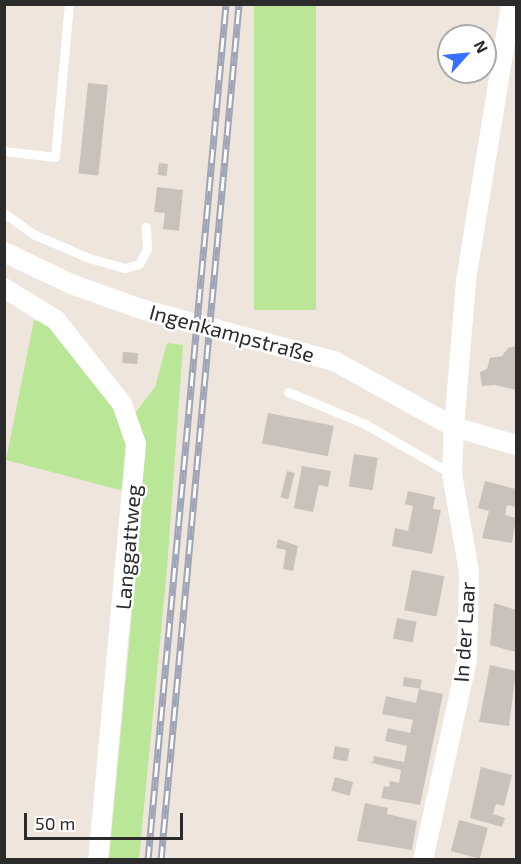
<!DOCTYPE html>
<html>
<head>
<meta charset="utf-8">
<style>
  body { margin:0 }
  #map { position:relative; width:521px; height:864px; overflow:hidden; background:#eee5dd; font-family:"Exo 2",sans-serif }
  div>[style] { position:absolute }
  .green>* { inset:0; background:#bae697; transform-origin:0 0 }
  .building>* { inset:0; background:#c9c2bc; transform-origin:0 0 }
  .service>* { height:9px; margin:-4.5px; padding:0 4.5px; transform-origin:4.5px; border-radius:4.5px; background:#fff }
  .minor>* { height:20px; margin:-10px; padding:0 10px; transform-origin:10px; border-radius:10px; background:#fff }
  .rail>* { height:7px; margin-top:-3.5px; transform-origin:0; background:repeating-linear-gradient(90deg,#fff 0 14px,#9fa5b6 0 28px); box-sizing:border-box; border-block:2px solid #9fa5b6 }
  span { translate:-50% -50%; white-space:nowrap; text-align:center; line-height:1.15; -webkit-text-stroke:5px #fff; paint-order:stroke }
  .street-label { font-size:21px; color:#2b2b2b }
  .frame { position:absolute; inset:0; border:6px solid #2b2b2b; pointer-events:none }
  .north { position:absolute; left:437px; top:24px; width:60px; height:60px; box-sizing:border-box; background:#fff; border:2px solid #aaa; border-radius:50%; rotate:63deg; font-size:16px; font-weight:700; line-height:24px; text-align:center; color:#2b2b2b }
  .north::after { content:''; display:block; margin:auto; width:21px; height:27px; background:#3871ff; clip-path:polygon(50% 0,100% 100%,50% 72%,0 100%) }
  .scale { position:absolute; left:24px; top:813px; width:159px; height:27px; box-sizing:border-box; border:3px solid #2b2b2b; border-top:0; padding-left:8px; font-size:18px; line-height:21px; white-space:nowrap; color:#2b2b2b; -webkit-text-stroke:4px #fff; paint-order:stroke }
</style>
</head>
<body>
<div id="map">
  <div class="green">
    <i style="left:254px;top:5px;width:62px;height:305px"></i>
    <i style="clip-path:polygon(34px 320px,48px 325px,136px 412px,155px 387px,167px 343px,183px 345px,167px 569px,139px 859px,109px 859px,143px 496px,6px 460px)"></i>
  </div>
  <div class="building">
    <i style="left:88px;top:83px;width:20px;height:91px;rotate:6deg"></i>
    <i style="left:159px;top:163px;width:9px;height:12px;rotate:6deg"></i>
    <i style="clip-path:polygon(157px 187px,183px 190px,179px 231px,163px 229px,165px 213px,154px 212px)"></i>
    <i style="clip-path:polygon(516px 346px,516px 390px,495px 385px,482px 386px,480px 372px,487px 369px,490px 358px,502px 356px,508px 348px)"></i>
    <i style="left:123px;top:352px;width:15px;height:11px;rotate:4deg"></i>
    <i style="left:268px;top:413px;width:67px;height:31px;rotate:11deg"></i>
    <i style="left:354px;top:454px;width:24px;height:33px;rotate:9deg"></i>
    <i style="clip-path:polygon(302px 466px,331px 471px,328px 487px,319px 485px,313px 512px,294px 508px)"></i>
    <i style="left:287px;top:471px;width:8px;height:27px;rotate:14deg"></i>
    <i style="clip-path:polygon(485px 481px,516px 489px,516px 507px,507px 505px,505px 515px,516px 518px,512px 543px,482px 538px,489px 511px,478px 508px)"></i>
    <i style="clip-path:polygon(408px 491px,435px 497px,433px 509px,441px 510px,432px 554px,392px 546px,395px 528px,408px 531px,413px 506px,405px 504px)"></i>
    <i style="clip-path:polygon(278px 539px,298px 546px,293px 571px,283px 569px,286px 550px,276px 548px)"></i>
    <i style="left:412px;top:570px;width:33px;height:41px;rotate:11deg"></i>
    <i style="clip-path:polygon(494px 603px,516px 610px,516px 652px,490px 645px)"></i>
    <i style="left:397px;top:618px;width:20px;height:21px;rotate:11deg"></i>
    <i style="clip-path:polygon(490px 665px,516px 671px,509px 726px,479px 722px)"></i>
    <i style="left:404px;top:677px;width:18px;height:9px;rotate:9deg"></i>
    <i style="clip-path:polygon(419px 689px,443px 694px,420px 805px,381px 798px,384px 786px,389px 787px,390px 781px,399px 783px,401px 770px,368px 762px,373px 762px,374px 756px,404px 762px,407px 746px,385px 741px,388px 728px,410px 733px,413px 720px,382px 714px,386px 696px,416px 703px)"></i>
    <i style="left:335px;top:746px;width:15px;height:13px;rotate:11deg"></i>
    <i style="clip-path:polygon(481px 767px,512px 775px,504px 806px,496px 804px,493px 814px,505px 818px,502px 827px,470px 818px)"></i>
    <i style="left:335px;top:777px;width:19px;height:14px;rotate:16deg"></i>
    <i style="clip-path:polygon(365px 803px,388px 808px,387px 814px,417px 821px,412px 850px,357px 841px)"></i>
    <i style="left:459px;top:820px;width:30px;height:32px;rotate:15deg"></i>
  </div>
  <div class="service">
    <i style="left:4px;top:151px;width:51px;rotate:6.7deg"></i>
    <i style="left:55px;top:157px;width:154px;rotate:-84.8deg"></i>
    <i style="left:4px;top:213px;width:36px;rotate:36deg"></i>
    <i style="left:33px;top:234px;width:61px;rotate:23.2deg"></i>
    <i style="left:89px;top:258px;width:37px;rotate:16deg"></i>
    <i style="left:125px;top:268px;width:15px;rotate:-16deg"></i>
    <i style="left:139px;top:264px;width:17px;rotate:-62deg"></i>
    <i style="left:147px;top:249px;width:22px;rotate:-93deg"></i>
    <i style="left:288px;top:392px;width:83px;rotate:22.6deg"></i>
    <i style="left:365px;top:424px;width:100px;rotate:29.9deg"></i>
  </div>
  <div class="minor">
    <i style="left:4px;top:252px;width:74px;rotate:25.5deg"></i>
    <i style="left:71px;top:284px;width:74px;rotate:19.7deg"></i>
    <i style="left:141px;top:309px;width:200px;rotate:15.1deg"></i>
    <i style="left:334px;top:361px;width:137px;rotate:28.8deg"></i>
    <i style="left:454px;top:427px;width:65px;rotate:16.2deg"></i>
    <i style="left:4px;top:288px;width:61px;rotate:31.6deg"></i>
    <i style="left:56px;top:320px;width:107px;rotate:51.8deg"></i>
    <i style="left:122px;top:404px;width:42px;rotate:70.7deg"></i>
    <i style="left:136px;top:444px;width:418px;rotate:95.2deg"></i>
    <i style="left:423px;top:860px;width:205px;rotate:-77.6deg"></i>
    <i style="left:467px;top:660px;width:88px;rotate:-88.7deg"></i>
    <i style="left:469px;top:572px;width:99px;rotate:-99.8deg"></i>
    <i style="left:452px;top:474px;width:47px;rotate:-87.6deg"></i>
    <i style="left:454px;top:427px;width:147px;rotate:-85.3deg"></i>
    <i style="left:466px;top:280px;width:280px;rotate:-80.7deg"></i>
  </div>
  <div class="rail">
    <i style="left:148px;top:860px;width:860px;rotate:-84.79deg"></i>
    <i style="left:161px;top:860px;width:860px;rotate:-84.79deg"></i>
  </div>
  <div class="street-label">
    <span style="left:232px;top:333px;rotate:15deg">Ingenkampstraße</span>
    <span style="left:128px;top:547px;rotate:-85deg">Langgattweg</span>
    <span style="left:464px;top:632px;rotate:-86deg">In der Laar</span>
  </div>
  <div class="frame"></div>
  <div class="north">N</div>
  <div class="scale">50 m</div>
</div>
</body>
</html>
